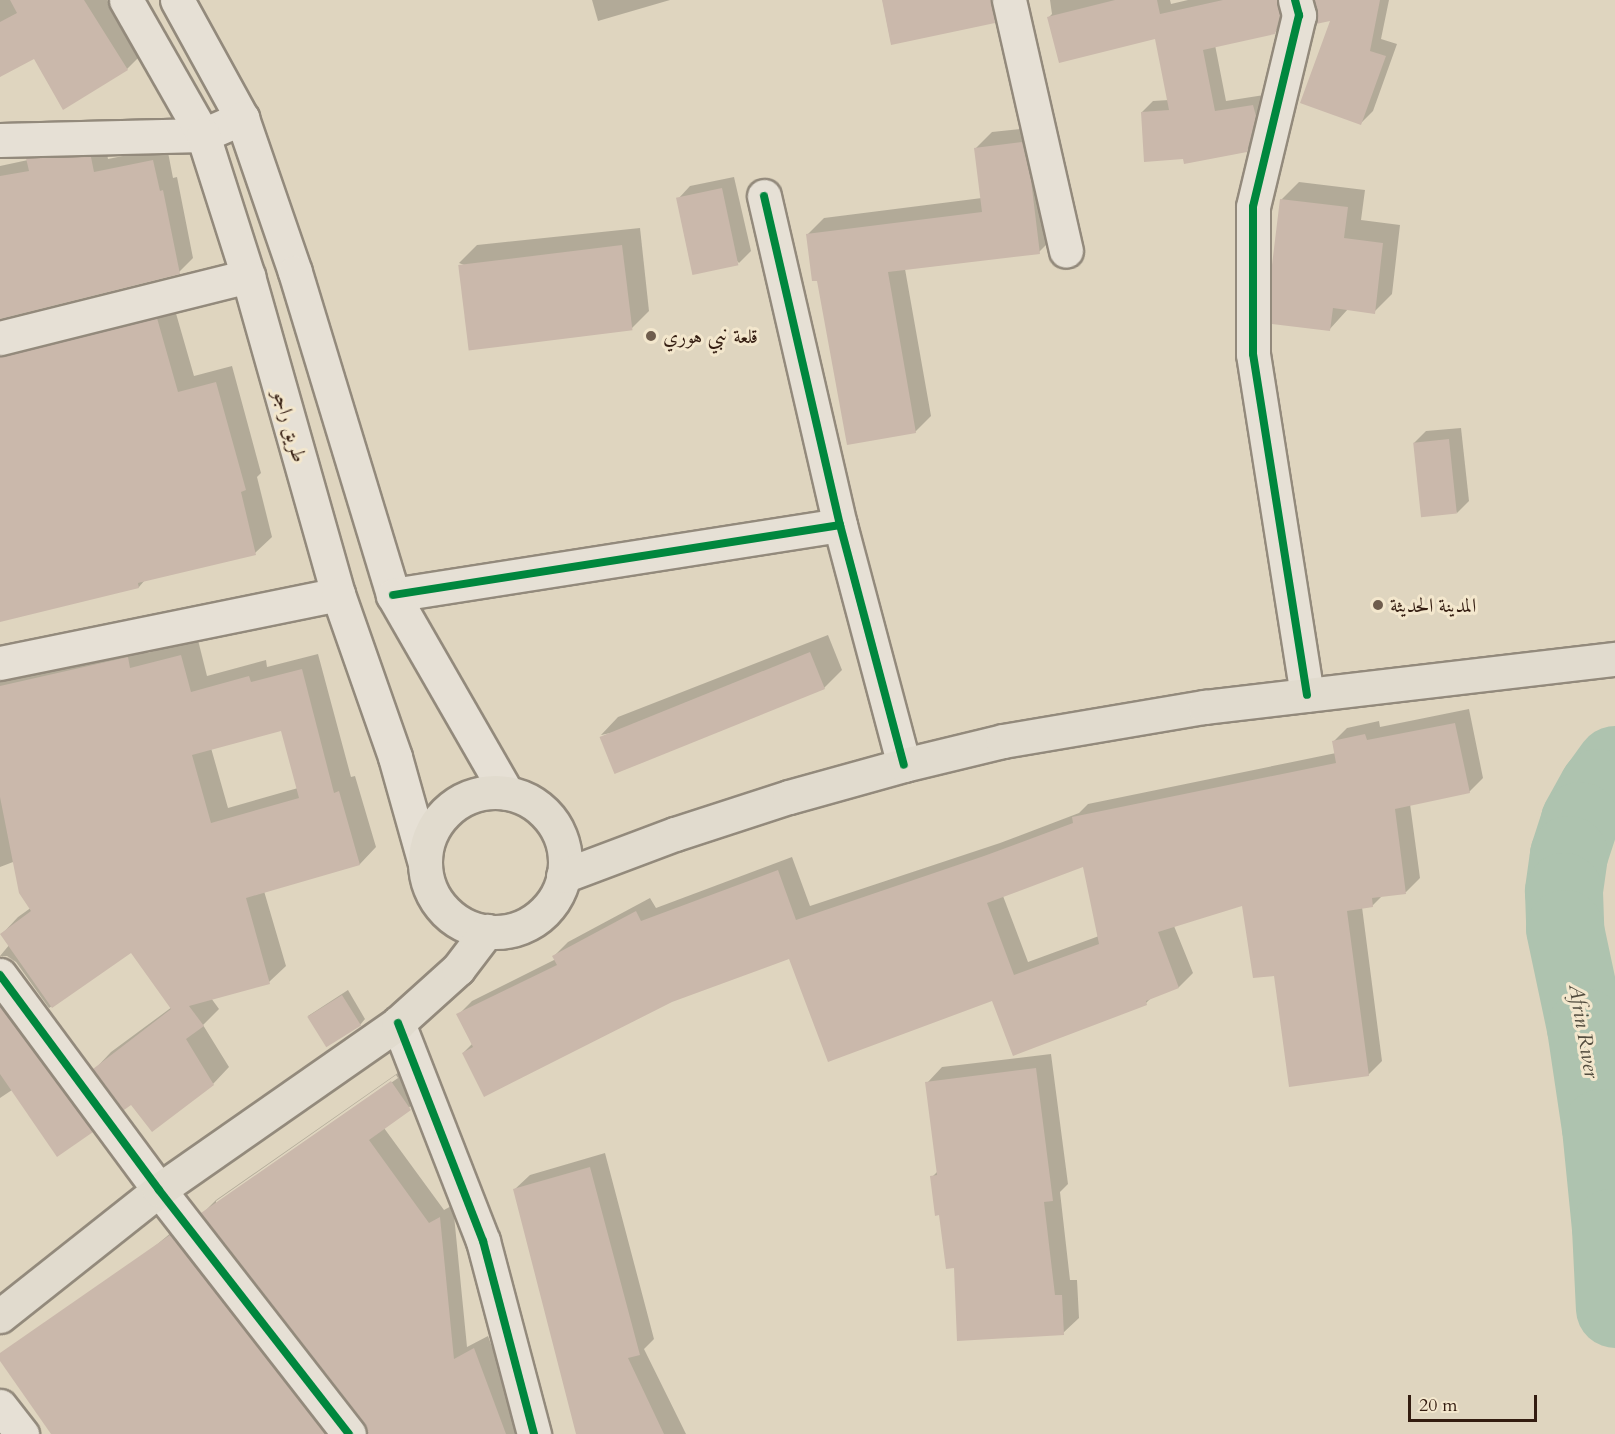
<!DOCTYPE html>
<html>
<head>
<meta charset="utf-8">
<style>
  body { margin:0 }
  #map { position:relative; width:1615px; height:1434px; overflow:hidden; background:#dfd5bf; font-family:Cardo,Amiri,serif }
  div>[style] { position:absolute }
  .shadow>* { inset:0; background:#0003 }
  .river>* { height:78px; margin:-39px; padding:0 39px; transform-origin:39px; border-radius:39px; background:#aec3af }
  .building>* { inset:0; background:#cab8ab; transform-origin:0 0 }
  .roads { filter:drop-shadow(2px 0 #938a7c) drop-shadow(-2px 0 #938a7c) drop-shadow(0 2px #938a7c) drop-shadow(0 -2px #938a7c) }
  .minor>* { height:33px; margin:-16.5px; padding:0 16.5px; transform-origin:16.5px; border-radius:16.5px; background:#e6e0d5 }
  .tertiary>* { height:33px; margin:-16.5px; padding:0 16.5px; transform-origin:16.5px; border-radius:16.5px; background:#e6e0d5 }
  .secondary>* { height:33px; margin:-16.5px; padding:0 16.5px; transform-origin:16.5px; border-radius:16.5px; background:#e6e0d5 }
  .primary>* { height:33px; margin:-16.5px; padding:0 16.5px; transform-origin:16.5px; border-radius:16.5px; background:#e1dbce }
  .primary>.ring { margin:-16.5px; padding:0; box-sizing:content-box; background:none; border:33px solid #e1dbce; border-radius:50% }
  .cycleway>* { height:8px; margin:-4px; padding:0 4px; transform-origin:4px; border-radius:4px; background:#00873e }
  .dots>* { width:16px; height:16px; translate:-50% -50%; box-sizing:border-box; border:3px solid #f3e7cd; border-radius:50% }
  span { translate:-50% -50%; white-space:nowrap; text-align:center; line-height:1.15; -webkit-text-stroke:6px #f3e7cd; paint-order:stroke }
  .poi-label { font-size:20px; color:#331c10 }
  .left { translate:0 -50%; text-align:left }
  .street-label { font-size:20px; color:#331c10 }
  .water-label { font-size:21px; color:#524c3e; font-style:italic }
  .scale { position:absolute; left:1408px; top:1395px; width:129px; height:27px; box-sizing:border-box; border:3px solid #331c10; border-top:0; padding-left:8px; font-size:18px; line-height:21px; white-space:nowrap; color:#331c10; -webkit-text-stroke:4px #f3e7cd; paint-order:stroke }
</style>
</head>
<body>
<div id="map">
  <div class="shadow">
    <i style="clip-path:polygon(0 0,107px 0,141px 55px,127px 69px,34px 57px,0 75px)"></i>
    <i style="clip-path:polygon(592px 0,670px 0,598px 21px)"></i>
    <i style="clip-path:polygon(1050px 0,1170px 0,1171px 4px,1188px 0,1282px 0,1286px 21px,1275px 32px,1215px 45px,1226px 101px,1264px 95px,1257px 139px,1246px 151px,1184px 157px,1142px 112px,1153px 101px,1169px 100px,1156px 37px,1049px 17px,1052px 14px)"></i>
    <i style="clip-path:polygon(1324px 0,1389px 0,1381px 39px,1397px 44px,1373px 111px,1361px 123px)"></i>
    <i style="clip-path:polygon(1038px 127px,1055px 236px,1039px 252px,905px 269px,931px 416px,915px 432px,818px 279px,808px 234px,824px 218px,982px 198px,976px 148px,992px 132px)"></i>
    <i style="clip-path:polygon(105px 143px,108px 159px,167px 147px,173px 178px,177px 177px,193px 258px,179px 272px,0 307px,0 166px,28px 160px,42px 145px)"></i>
    <i style="clip-path:polygon(734px 177px,751px 251px,739px 263px,678px 199px,690px 186px)"></i>
    <i style="clip-path:polygon(1299px 182px,1365px 190px,1361px 220px,1400px 225px,1392px 294px,1374px 312px,1348px 309px,1329px 330px,1281px 200px)"></i>
    <i style="clip-path:polygon(640px 228px,649px 311px,631px 329px,459px 263px,477px 245px)"></i>
    <i style="clip-path:polygon(173px 303px,194px 376px,232px 366px,261px 473px,257px 477px,272px 537px,255px 553px,145px 580px,139px 587px,0 621px,0 351px)"></i>
    <i style="clip-path:polygon(1461px 428px,1469px 501px,1457px 513px,1414px 443px,1426px 431px)"></i>
    <i style="clip-path:polygon(828px 635px,842px 670px,824px 688px,601px 735px,618px 717px)"></i>
    <i style="clip-path:polygon(evenodd,198px 640px,207px 676px,266px 660px,267px 667px,318px 654px,351px 777px,355px 776px,376px 847px,360px 864px,264px 891px,286px 966px,269px 982px,211px 998px,219px 1009px,203px 1025px,229px 1067px,213px 1084px,132px 1103px,95px 1069px,111px 1052px,172px 1007px,132px 951px,49px 1008px,16px 962px,7px 956px,0 956px,10px 944px,2px 934px,18px 917px,172px 807px,170px 802px,0 867px,0 674px,144px 642px,147px 653px,198px 640px,282px 729px,298px 788px,228px 808px,211px 748px,282px 729px)"></i>
    <i style="clip-path:polygon(evenodd,1469px 709px,1483px 778px,1469px 792px,1410px 804px,1420px 878px,1406px 892px,1383px 895px,1372px 906px,1362px 907px,1382px 1061px,1368px 1075px,1276px 974px,1243px 904px,1174px 926px,1193px 973px,1179px 987px,1152px 997px,1146px 1003px,993px 999px,790px 957px,463px 1053px,473px 1043px,458px 1015px,472px 1001px,556px 959px,554px 956px,568px 942px,650px 898px,656px 908px,792px 857px,810px 906px,1000px 843px,1079px 813px,1088px 804px,1336px 753px,1333px 742px,1347px 728px,1379px 721px,1380px 727px,1469px 709px,1084px 865px,1099px 936px,1028px 962px,1003px 896px,1084px 865px)"></i>
    <i style="clip-path:polygon(0 975px,105px 1117px,92px 1131px,12px 1090px,0 1098px)"></i>
    <i style="clip-path:polygon(348px 990px,365px 1019px,360px 1025px,308px 1016px)"></i>
    <i style="clip-path:polygon(1051px 1054px,1068px 1184px,1060px 1192px,1070px 1280px,1077px 1280px,1079px 1318px,1063px 1333px,956px 1267px,932px 1177px,938px 1171px,927px 1083px,942px 1067px)"></i>
    <i style="clip-path:polygon(evenodd,405px 1068px,423px 1096px,384px 1128px,444px 1210px,453px 1205px,467px 1347px,488px 1336px,523px 1431px,520px 1434px,369px 1434px,365px 1422px,203px 1213px,216px 1200px,405px 1068px,396px 1075px,398px 1078px,216px 1204px,216px 1201px,396px 1075px)"></i>
    <i style="clip-path:polygon(605px 1153px,654px 1339px,644px 1349px,686px 1434px,578px 1434px,515px 1189px,530px 1175px)"></i>
    <i style="clip-path:polygon(184px 1222px,350px 1434px,53px 1434px,154px 1247px)"></i>
  </div>
  <div class="river">
    <i style="left:1615px;top:765px;width:29px;rotate:126deg"></i>
    <i style="left:1598px;top:788px;width:38px;rotate:119deg"></i>
    <i style="left:1580px;top:821px;width:36px;rotate:108deg"></i>
    <i style="left:1569px;top:855px;width:37px;rotate:98deg"></i>
    <i style="left:1564px;top:892px;width:37px;rotate:88deg"></i>
    <i style="left:1565px;top:929px;width:101px;rotate:78deg"></i>
    <i style="left:1586px;top:1028px;width:101px;rotate:81.5deg"></i>
    <i style="left:1601px;top:1128px;width:100px;rotate:84.3deg"></i>
    <i style="left:1611px;top:1228px;width:81px;rotate:87.2deg"></i>
  </div>
  <div class="building">
    <i style="clip-path:polygon(10px 0,84px 0,128px 70px,63px 110px,34px 59px,0 77px,0 22px,17px 13px)"></i>
    <i style="clip-path:polygon(882px 0,991px 0,995px 23px,891px 45px)"></i>
    <i style="clip-path:polygon(1115px 0,1157px 0,1160px 14px,1223px 0,1277px 0,1280px 15px,1275px 34px,1203px 50px,1215px 111px,1253px 105px,1256px 116px,1247px 152px,1184px 164px,1183px 159px,1144px 162px,1141px 112px,1169px 110px,1155px 39px,1059px 63px,1047px 17px)"></i>
    <i style="clip-path:polygon(1314px 0,1380px 0,1370px 51px,1386px 56px,1361px 125px,1300px 103px,1330px 21px,1316px 24px)"></i>
    <i style="clip-path:polygon(1022px 142px,1031px 180px,1040px 254px,888px 272px,916px 433px,847px 445px,817px 281px,812px 281px,806px 234px,982px 212px,974px 148px)"></i>
    <i style="clip-path:polygon(91px 157px,94px 172px,153px 160px,160px 191px,163px 190px,180px 274px,0 319px,0 176px,29px 171px,26px 158px)"></i>
    <i style="left:722px;top:188px;width:79px;height:47px;rotate:78deg"></i>
    <i style="clip-path:polygon(1280px 199px,1348px 207px,1344px 238px,1383px 243px,1375px 314px,1333px 308px,1330px 331px,1272px 324px,1272px 265px)"></i>
    <i style="left:622px;top:245px;width:86px;height:165px;rotate:83deg"></i>
    <i style="clip-path:polygon(157px 318px,178px 392px,216px 382px,246px 490px,241px 492px,256px 555px,138px 583px,139px 588px,0 622px,0 356px)"></i>
    <i style="left:1449px;top:439px;width:75px;height:36px;rotate:84deg"></i>
    <i style="left:810px;top:652px;width:40px;height:227px;rotate:68deg"></i>
    <i style="clip-path:polygon(evenodd,181px 655px,191px 692px,249px 676px,251px 682px,302px 669px,334px 793px,339px 791px,360px 865px,246px 898px,270px 984px,189px 1006px,204px 1026px,186px 1039px,214px 1085px,152px 1132px,131px 1105px,124px 1110px,93px 1069px,171px 1009px,131px 953px,52px 1008px,0 934px,31px 911px,19px 893px,0 797px,0 686px,128px 657px,130px 668px,181px 655px,281px 731px,299px 798px,211px 823px,192px 755px,281px 731px)"></i>
    <i style="clip-path:polygon(evenodd,1455px 723px,1470px 793px,1395px 809px,1406px 894px,1372px 898px,1373px 907px,1347px 911px,1369px 1076px,1289px 1087px,1274px 976px,1253px 978px,1242px 906px,1158px 932px,1179px 988px,1146px 1001px,1147px 1005px,1013px 1056px,992px 1001px,828px 1062px,789px 959px,672px 1002px,484px 1097px,462px 1053px,473px 1047px,456px 1014px,557px 965px,552px 956px,636px 911px,641px 921px,778px 870px,796px 920px,984px 856px,1073px 823px,1072px 817px,1336px 763px,1332px 741px,1365px 734px,1367px 740px,1455px 723px,1083px 867px,1099px 944px,1014px 975px,987px 903px,1083px 867px)"></i>
    <i style="left:342px;top:995px;width:36px;height:41px;rotate:58deg"></i>
    <i style="clip-path:polygon(0 1007px,93px 1132px,57px 1157px,0 1074px)"></i>
    <i style="clip-path:polygon(1036px 1068px,1053px 1201px,1044px 1202px,1055px 1295px,1062px 1295px,1064px 1335px,957px 1341px,954px 1268px,946px 1269px,939px 1215px,935px 1216px,930px 1176px,937px 1175px,925px 1082px)"></i>
    <i style="clip-path:polygon(391px 1081px,411px 1110px,369px 1140px,429px 1223px,440px 1217px,454px 1359px,474px 1348px,506px 1434px,367px 1434px,364px 1422px,201px 1213px)"></i>
    <i style="clip-path:polygon(590px 1167px,640px 1355px,628px 1358px,664px 1434px,576px 1434px,513px 1189px)"></i>
    <i style="clip-path:polygon(170px 1235px,325px 1434px,51px 1434px,0 1361px,0 1353px)"></i>
  </div>
  <div class="roads">
    <div class="minor">
      <i style="left:1009px;top:0;width:257px;rotate:77.2deg"></i>
      <i style="left:1295px;top:0;width:16px;rotate:75deg"></i>
      <i style="left:1299px;top:15px;width:197px;rotate:103.5deg"></i>
      <i style="left:1253px;top:207px;width:147px;rotate:90deg"></i>
      <i style="left:1253px;top:354px;width:345px;rotate:81deg"></i>
      <i style="left:0;top:140px;width:203px;rotate:-1.4deg"></i>
      <i style="left:203px;top:135px;width:43px;rotate:-23.6deg"></i>
      <i style="left:764px;top:196px;width:338px;rotate:77deg"></i>
      <i style="left:840px;top:525px;width:248px;rotate:75.1deg"></i>
      <i style="left:0;top:338px;width:256px;rotate:-14deg"></i>
      <i style="left:393px;top:595px;width:452px;rotate:-8.9deg"></i>
      <i style="left:0;top:663px;width:345px;rotate:-11.5deg"></i>
      <i style="left:0;top:975px;width:267px;rotate:53.5deg"></i>
      <i style="left:159px;top:1190px;width:309px;rotate:52.1deg"></i>
      <i style="left:0;top:1406px;width:36px;rotate:52deg"></i>
    </div>
    <div class="tertiary">
      <i style="left:398px;top:1023px;width:234px;rotate:68.7deg"></i>
      <i style="left:483px;top:1241px;width:200px;rotate:75.2deg"></i>
    </div>
    <div class="secondary">
      <i style="left:126px;top:0;width:155px;rotate:60.3deg"></i>
      <i style="left:203px;top:135px;width:148px;rotate:72.3deg"></i>
      <i style="left:248px;top:276px;width:330px;rotate:74.2deg"></i>
      <i style="left:338px;top:594px;width:173px;rotate:70.7deg"></i>
      <i style="left:395px;top:757px;width:111px;rotate:74.3deg"></i>
      <i style="left:177px;top:0;width:135px;rotate:61.2deg"></i>
      <i style="left:242px;top:118px;width:163px;rotate:71deg"></i>
      <i style="left:295px;top:272px;width:338px;rotate:73.1deg"></i>
      <i style="left:393px;top:595px;width:228px;rotate:60.1deg"></i>
    </div>
    <div class="primary">
      <i class="ring" style="left:425px;top:792px;width:107px;height:107px"></i>
      <i style="left:563px;top:876px;width:120px;rotate:-20.6deg"></i>
      <i style="left:675px;top:834px;width:120px;rotate:-18deg"></i>
      <i style="left:789px;top:797px;width:119px;rotate:-15.5deg"></i>
      <i style="left:904px;top:765px;width:102px;rotate:-13.6deg"></i>
      <i style="left:1003px;top:741px;width:205px;rotate:-9.6deg"></i>
      <i style="left:1205px;top:707px;width:413px;rotate:-6.7deg"></i>
      <i style="left:0;top:1316px;width:203px;rotate:-38.4deg"></i>
      <i style="left:159px;top:1190px;width:292px;rotate:-34.9deg"></i>
      <i style="left:398px;top:1023px;width:81px;rotate:-42deg"></i>
      <i style="left:458px;top:969px;width:48px;rotate:-52.7deg"></i>
    </div>
  </div>
  <div class="cycleway">
    <i style="left:1295px;top:0;width:16px;rotate:75deg"></i>
    <i style="left:1299px;top:15px;width:197px;rotate:103.5deg"></i>
    <i style="left:1253px;top:207px;width:147px;rotate:90deg"></i>
    <i style="left:1253px;top:354px;width:345px;rotate:81deg"></i>
    <i style="left:764px;top:196px;width:338px;rotate:77deg"></i>
    <i style="left:840px;top:525px;width:248px;rotate:75.1deg"></i>
    <i style="left:393px;top:595px;width:452px;rotate:-8.9deg"></i>
    <i style="left:0;top:975px;width:267px;rotate:53.5deg"></i>
    <i style="left:159px;top:1190px;width:309px;rotate:52.1deg"></i>
    <i style="left:398px;top:1023px;width:234px;rotate:68.7deg"></i>
    <i style="left:483px;top:1241px;width:200px;rotate:75.2deg"></i>
  </div>
  <div class="dots">
    <i style="left:651px;top:336px;background:#6f5d4d"></i>
    <i style="left:1378px;top:605px;background:#6f5d4d"></i>
  </div>
  <div class="poi-label">
    <span class="left" style="left:663px;top:336px">قلعة نبي هوري</span>
    <span class="left" style="left:1390px;top:605px">المدينة الحديثة</span>
  </div>
  <div class="street-label">
    <span style="left:290px;top:426px;rotate:74deg">طريق راجو</span>
  </div>
  <div class="water-label">
    <span style="left:1583px;top:1031px;rotate:80deg">Afrin Rıver</span>
  </div>
  <div class="scale">20 m</div>
</div>
</body>
</html>
